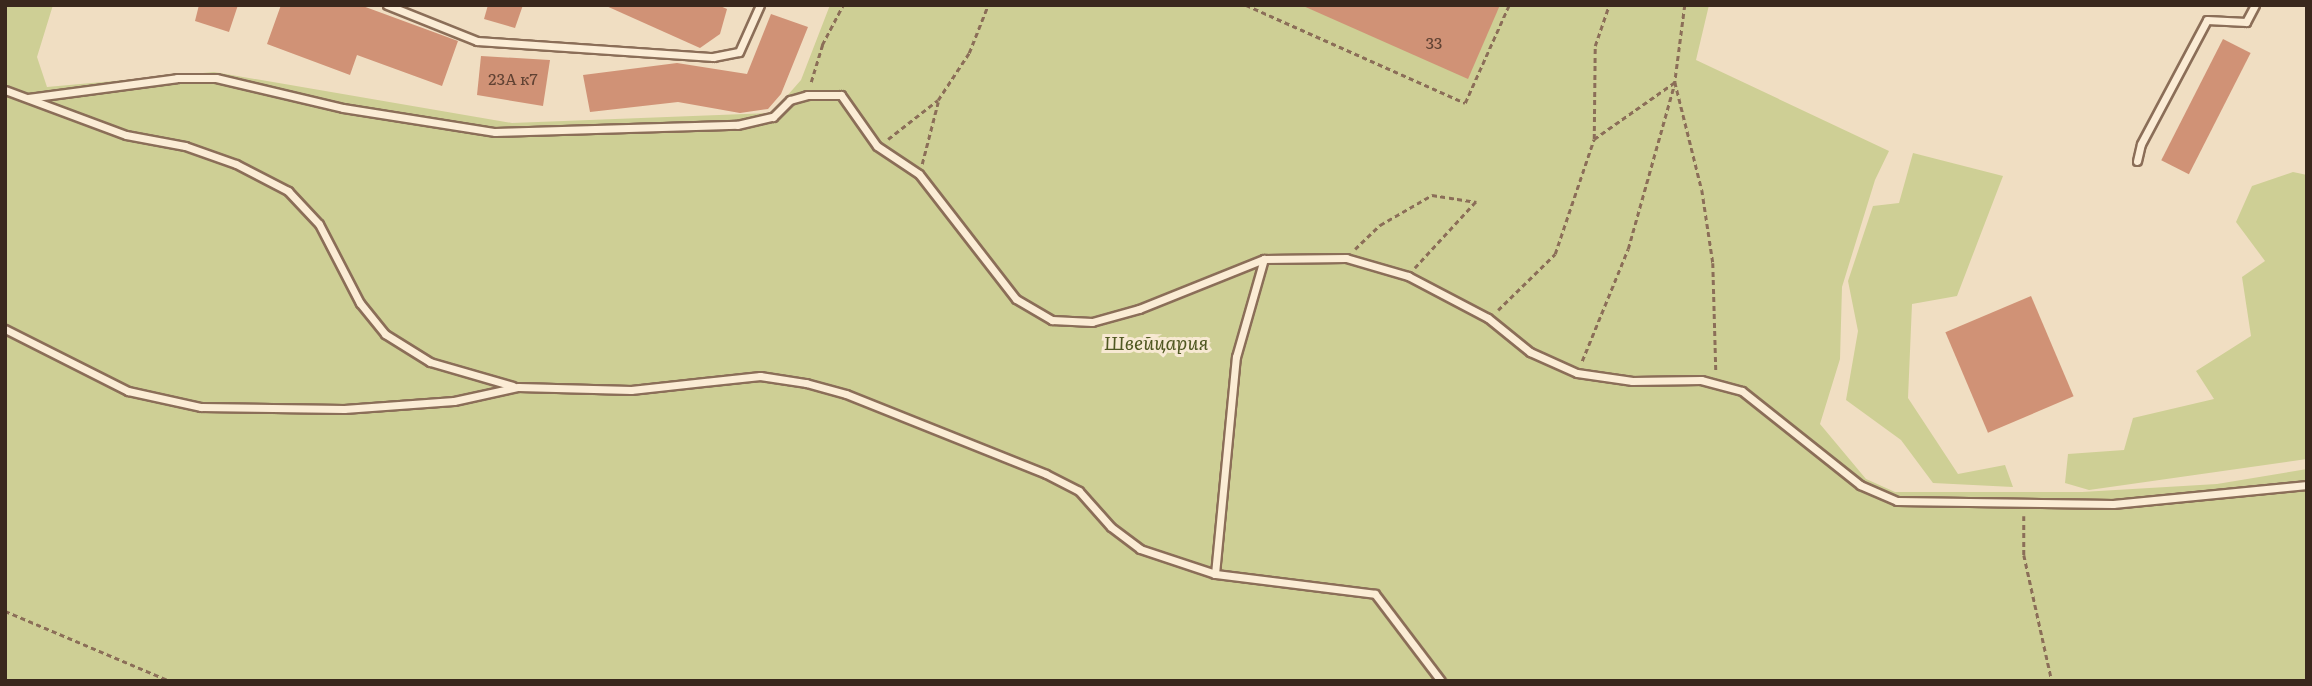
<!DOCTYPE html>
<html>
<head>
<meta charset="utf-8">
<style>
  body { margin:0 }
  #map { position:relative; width:2312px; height:686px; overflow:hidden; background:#f0dec2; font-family:Literata,serif }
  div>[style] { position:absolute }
  .green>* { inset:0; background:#cecf95 }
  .building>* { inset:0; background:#d09276; transform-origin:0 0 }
  .path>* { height:2.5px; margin-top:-1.25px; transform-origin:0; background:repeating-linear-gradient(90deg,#8b6e58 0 5px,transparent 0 8.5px) }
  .roads { filter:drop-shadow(2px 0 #8b6e58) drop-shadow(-2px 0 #8b6e58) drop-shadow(0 2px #8b6e58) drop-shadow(0 -2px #8b6e58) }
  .lane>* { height:7px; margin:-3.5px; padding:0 3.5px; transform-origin:3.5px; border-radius:3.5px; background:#fbecd5 }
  span { translate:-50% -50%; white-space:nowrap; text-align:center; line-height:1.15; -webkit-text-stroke:6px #f7e9d2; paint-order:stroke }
  .number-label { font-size:16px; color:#604233 }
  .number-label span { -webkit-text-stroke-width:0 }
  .park-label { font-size:19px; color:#505822; font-style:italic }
  .frame { position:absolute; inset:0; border:7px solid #3a281d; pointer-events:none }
</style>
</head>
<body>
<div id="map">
  <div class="green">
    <i style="clip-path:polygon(5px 5px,53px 5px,37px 57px,47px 87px,214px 72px,512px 123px,772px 113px,801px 80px,830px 5px,1709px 5px,1696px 60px,1889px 151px,1875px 180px,1842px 287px,1840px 359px,1820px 424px,1866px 479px,1895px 492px,2082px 492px,2217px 484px,2307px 469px,2307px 681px,5px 681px)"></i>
    <i style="clip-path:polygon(1913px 153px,2003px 176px,1957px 296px,1912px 304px,1908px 398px,1958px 474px,2005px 465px,2013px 487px,1933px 483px,1901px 440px,1846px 400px,1858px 331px,1848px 281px,1873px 206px,1899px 203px)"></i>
    <i style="clip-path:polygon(2293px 172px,2307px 175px,2307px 459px,2089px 490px,2065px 483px,2068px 454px,2124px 450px,2133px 418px,2214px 399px,2196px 371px,2251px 336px,2242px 277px,2265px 261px,2236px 222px,2252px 186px)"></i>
  </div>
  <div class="building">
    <i style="clip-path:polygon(199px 5px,238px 5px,229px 32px,195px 21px)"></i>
    <i style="clip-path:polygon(281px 5px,360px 5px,458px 41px,442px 86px,357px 55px,350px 75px,267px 44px)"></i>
    <i style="clip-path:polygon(488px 5px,523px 5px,515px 28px,484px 19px)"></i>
    <i style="clip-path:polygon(604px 5px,718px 5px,727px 9px,720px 34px,700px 48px)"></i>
    <i style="clip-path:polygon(1301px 5px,1500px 5px,1468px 79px)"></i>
    <i style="clip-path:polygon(771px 14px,808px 27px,781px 94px,768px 109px,740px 113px,678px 102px,590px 112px,583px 75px,677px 63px,747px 74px)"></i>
    <i style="left:2223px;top:39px;width:31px;height:136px;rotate:27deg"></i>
    <i style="clip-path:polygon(481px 56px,550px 60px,543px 106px,477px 95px)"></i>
    <i style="left:2031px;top:296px;width:109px;height:93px;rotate:67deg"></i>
  </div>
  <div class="path">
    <i style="left:1246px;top:5px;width:240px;rotate:24.1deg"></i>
    <i style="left:1465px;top:103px;width:107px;rotate:-65.8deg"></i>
    <i style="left:1685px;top:5px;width:78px;rotate:97.4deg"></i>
    <i style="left:1675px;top:82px;width:111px;rotate:76deg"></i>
    <i style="left:1702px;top:190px;width:74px;rotate:81.4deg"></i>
    <i style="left:1713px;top:263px;width:108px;rotate:88.4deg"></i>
    <i style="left:811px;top:82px;width:39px;rotate:-73deg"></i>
    <i style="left:822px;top:45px;width:45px;rotate:-62.3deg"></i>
    <i style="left:888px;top:139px;width:63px;rotate:-38deg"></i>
    <i style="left:938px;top:100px;width:56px;rotate:-56.6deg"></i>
    <i style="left:969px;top:53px;width:52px;rotate:-68.4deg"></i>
    <i style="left:1594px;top:139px;width:93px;rotate:-89.4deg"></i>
    <i style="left:1595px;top:46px;width:43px;rotate:-71.1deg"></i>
    <i style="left:922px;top:164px;width:64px;rotate:-75.5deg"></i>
    <i style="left:1355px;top:249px;width:35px;rotate:-44deg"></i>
    <i style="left:1380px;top:225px;width:60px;rotate:-30deg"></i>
    <i style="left:1432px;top:195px;width:45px;rotate:9deg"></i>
    <i style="left:1476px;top:202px;width:90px;rotate:132.7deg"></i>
    <i style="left:1498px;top:310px;width:80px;rotate:-44.5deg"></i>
    <i style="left:1555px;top:254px;width:121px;rotate:-71.3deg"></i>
    <i style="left:1594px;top:139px;width:99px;rotate:-35.1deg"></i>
    <i style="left:1582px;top:361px;width:121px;rotate:-67.7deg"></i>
    <i style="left:1628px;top:249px;width:173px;rotate:-74.3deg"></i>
    <i style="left:2024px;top:516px;width:39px;rotate:90deg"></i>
    <i style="left:2024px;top:555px;width:129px;rotate:77.5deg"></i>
    <i style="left:5px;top:611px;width:179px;rotate:23deg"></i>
  </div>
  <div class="roads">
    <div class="lane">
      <i style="left:387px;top:5px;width:97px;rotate:21.8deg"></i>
      <i style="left:477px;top:41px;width:237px;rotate:3.9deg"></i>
      <i style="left:713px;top:57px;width:26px;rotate:-11deg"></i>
      <i style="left:739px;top:52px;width:51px;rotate:-65.9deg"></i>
      <i style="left:5px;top:90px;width:129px;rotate:20.4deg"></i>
      <i style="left:126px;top:135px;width:60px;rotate:10.6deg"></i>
      <i style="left:185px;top:146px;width:54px;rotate:19.4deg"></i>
      <i style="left:236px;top:164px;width:59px;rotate:27.4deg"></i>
      <i style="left:288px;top:191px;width:45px;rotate:46.8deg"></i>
      <i style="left:319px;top:224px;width:89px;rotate:62.6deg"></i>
      <i style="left:360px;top:303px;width:40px;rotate:51deg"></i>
      <i style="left:385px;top:334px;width:53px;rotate:31.9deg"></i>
      <i style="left:430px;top:362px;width:86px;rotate:16.1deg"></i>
      <i style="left:28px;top:98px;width:150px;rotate:-7.6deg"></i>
      <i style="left:177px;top:78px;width:39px"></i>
      <i style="left:216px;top:78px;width:130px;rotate:13.3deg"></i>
      <i style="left:343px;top:108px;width:154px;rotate:9deg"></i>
      <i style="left:495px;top:132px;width:242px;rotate:-1.7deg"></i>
      <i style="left:737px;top:125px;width:37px;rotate:-13deg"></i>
      <i style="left:773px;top:117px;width:24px;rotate:-45deg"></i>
      <i style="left:790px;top:100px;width:18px;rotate:-16deg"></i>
      <i style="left:807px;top:95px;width:34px"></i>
      <i style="left:841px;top:95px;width:62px;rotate:54.8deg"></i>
      <i style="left:877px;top:146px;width:50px;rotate:33.7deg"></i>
      <i style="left:919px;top:174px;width:158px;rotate:52.2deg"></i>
      <i style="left:1016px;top:299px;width:42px;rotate:30.3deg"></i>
      <i style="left:1052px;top:320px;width:40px;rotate:2.9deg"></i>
      <i style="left:1092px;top:322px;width:49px;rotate:-15.5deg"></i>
      <i style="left:1139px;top:309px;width:135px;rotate:-21.8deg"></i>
      <i style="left:1264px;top:259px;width:82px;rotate:-0.7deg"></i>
      <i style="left:1346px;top:258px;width:65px;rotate:16.2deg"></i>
      <i style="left:1408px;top:276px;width:90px;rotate:27.7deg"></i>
      <i style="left:1488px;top:318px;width:54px;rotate:39deg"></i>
      <i style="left:1530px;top:352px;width:51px;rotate:24.1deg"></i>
      <i style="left:1577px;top:373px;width:56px;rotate:8.3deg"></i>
      <i style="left:1632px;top:381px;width:69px;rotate:-0.8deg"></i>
      <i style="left:1701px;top:380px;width:42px;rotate:15deg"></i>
      <i style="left:1742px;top:391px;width:151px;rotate:38.5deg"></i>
      <i style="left:1860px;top:485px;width:40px;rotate:23.4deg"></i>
      <i style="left:1897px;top:501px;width:216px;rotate:0.8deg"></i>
      <i style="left:2113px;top:504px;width:195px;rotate:-5.6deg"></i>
      <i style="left:2137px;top:161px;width:17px;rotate:-77deg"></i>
      <i style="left:2141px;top:144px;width:140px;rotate:-62deg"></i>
      <i style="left:2207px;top:20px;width:39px;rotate:3deg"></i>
      <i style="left:2246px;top:22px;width:19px;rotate:-62deg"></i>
      <i style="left:5px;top:329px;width:138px;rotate:26.8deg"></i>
      <i style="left:128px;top:391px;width:75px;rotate:12.4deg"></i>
      <i style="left:201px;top:407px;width:143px;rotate:0.8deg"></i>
      <i style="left:344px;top:409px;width:110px;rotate:-4.2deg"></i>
      <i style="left:454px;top:401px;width:66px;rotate:-12.3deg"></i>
      <i style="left:518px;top:387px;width:113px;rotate:1.5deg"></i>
      <i style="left:631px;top:390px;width:130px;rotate:-6.2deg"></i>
      <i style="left:760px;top:376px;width:47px;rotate:8.7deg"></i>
      <i style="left:806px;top:383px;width:41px;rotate:15.4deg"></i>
      <i style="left:846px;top:394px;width:215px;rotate:21.8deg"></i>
      <i style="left:1046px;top:474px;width:37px;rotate:27deg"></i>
      <i style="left:1079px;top:491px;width:48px;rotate:48.4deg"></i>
      <i style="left:1111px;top:527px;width:36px;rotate:37deg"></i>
      <i style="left:1140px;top:549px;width:79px;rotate:18.4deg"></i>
      <i style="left:1215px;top:574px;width:161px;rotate:7.1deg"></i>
      <i style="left:1375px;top:594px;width:109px;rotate:52.8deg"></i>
      <i style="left:1215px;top:574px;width:218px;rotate:-84.5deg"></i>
      <i style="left:1236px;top:357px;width:102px;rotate:-74.1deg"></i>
    </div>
  </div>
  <div class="number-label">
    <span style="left:1434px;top:42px">33</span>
    <span style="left:513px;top:78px">23А к7</span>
  </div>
  <div class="park-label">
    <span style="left:1156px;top:343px">Швейцария</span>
  </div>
  <div class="frame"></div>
</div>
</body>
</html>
